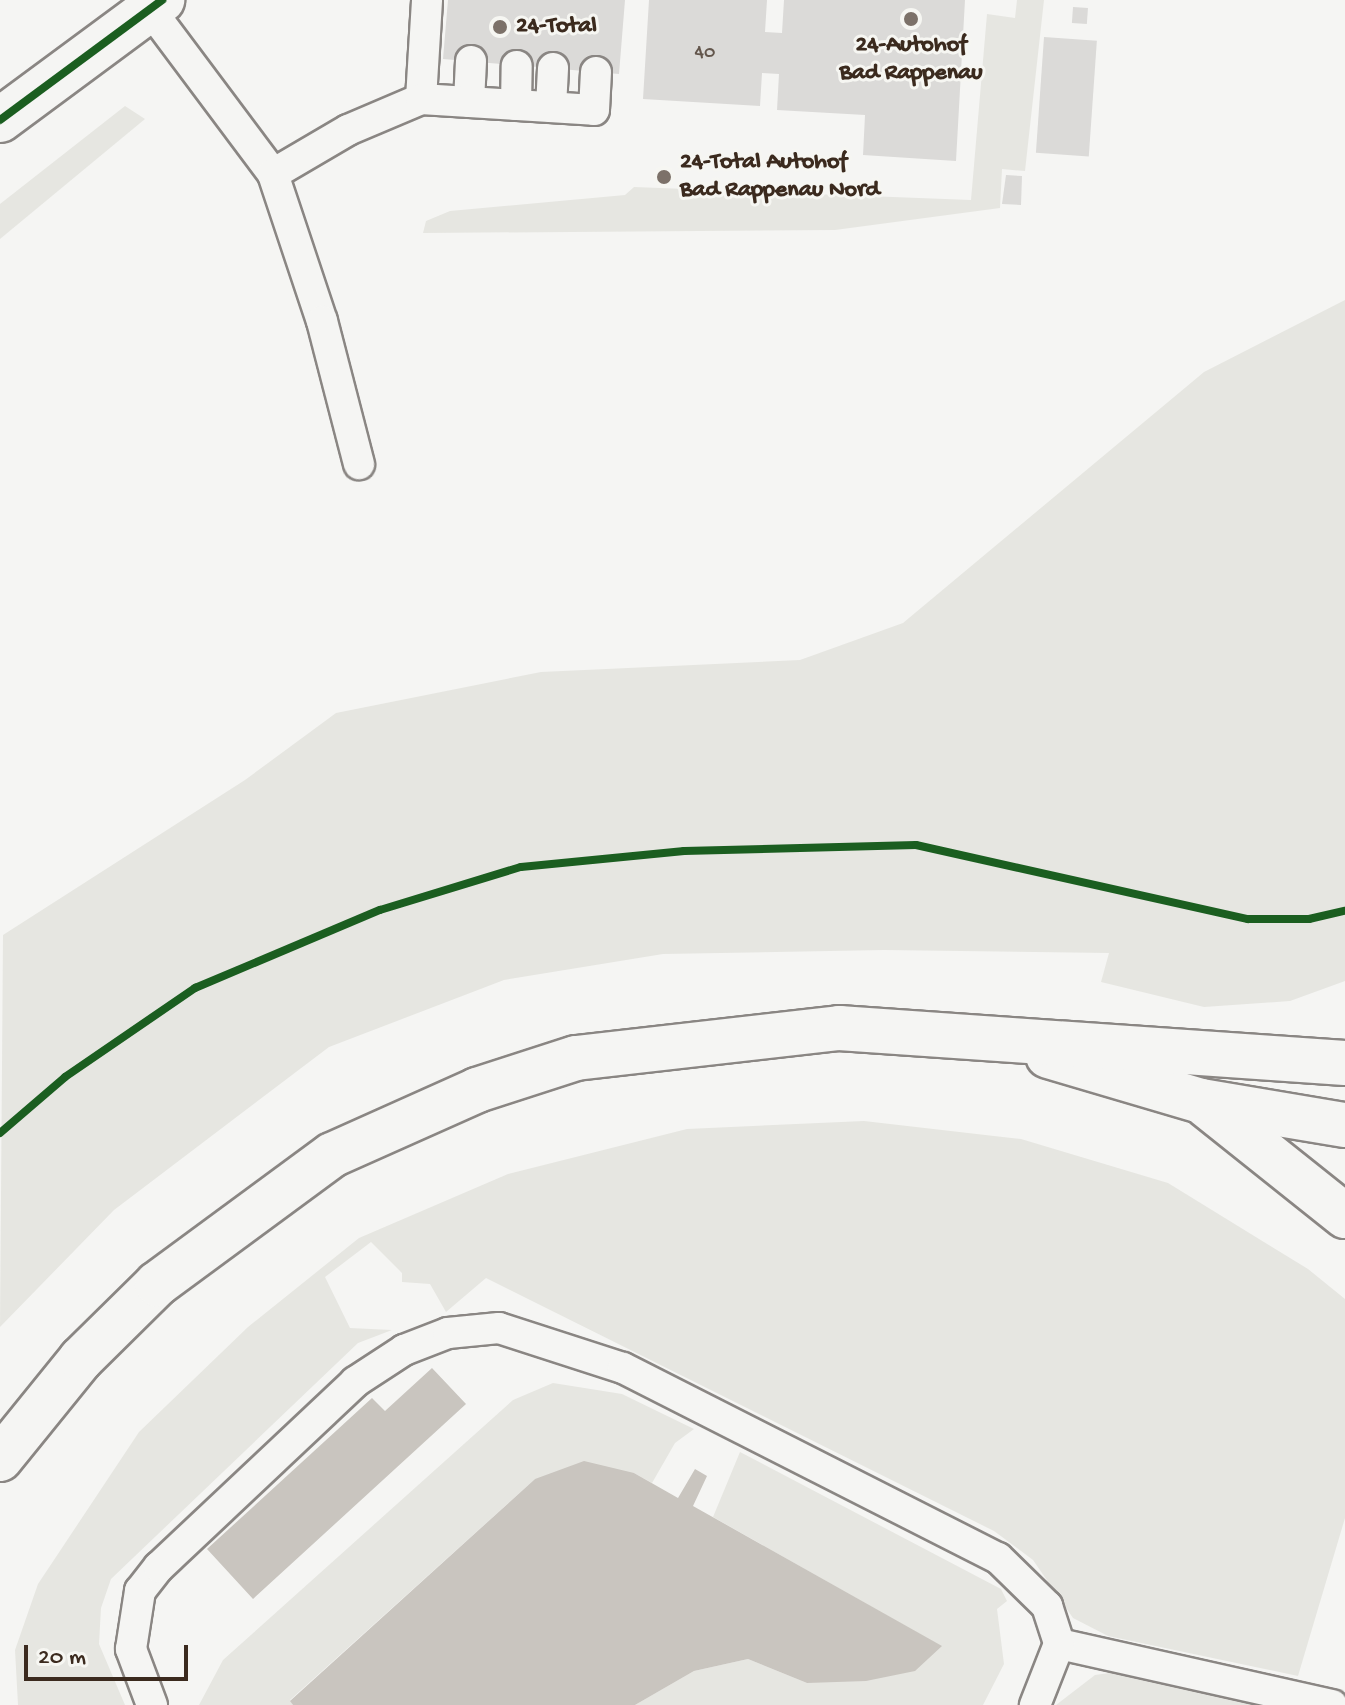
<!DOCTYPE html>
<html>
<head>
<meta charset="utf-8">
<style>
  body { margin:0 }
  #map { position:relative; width:1345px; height:1705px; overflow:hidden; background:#f5f5f3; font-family:"Gochi Hand",sans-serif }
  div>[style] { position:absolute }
  .green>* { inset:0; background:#e6e6e1 }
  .water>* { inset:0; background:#c9c5bf }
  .building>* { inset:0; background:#dbdad8; transform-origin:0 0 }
  .roads { filter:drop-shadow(2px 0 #8a8683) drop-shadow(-2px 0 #8a8683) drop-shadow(0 2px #8a8683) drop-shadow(0 -2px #8a8683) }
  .lane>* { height:30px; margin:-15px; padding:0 15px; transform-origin:15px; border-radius:15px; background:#f5f5f3 }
  .street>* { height:44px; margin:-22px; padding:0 22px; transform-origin:22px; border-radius:22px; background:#f5f5f3 }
  .highway>* { height:44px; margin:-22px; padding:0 22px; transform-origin:22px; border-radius:22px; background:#f5f5f3 }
  .cycleway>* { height:8px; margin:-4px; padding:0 4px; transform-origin:4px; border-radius:4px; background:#1b5e20 }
  .dots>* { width:22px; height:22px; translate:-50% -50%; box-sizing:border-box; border:4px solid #f6f6f2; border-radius:50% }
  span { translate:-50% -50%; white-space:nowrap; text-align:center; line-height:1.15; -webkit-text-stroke:6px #f6f6f2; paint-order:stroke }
  .number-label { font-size:20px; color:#63564c }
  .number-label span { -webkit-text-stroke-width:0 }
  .poi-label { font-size:24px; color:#3b2a1e; font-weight:700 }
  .left { translate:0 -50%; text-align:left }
  .scale { position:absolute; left:24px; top:1645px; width:164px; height:36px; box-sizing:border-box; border:4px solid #3b2a1e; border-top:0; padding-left:10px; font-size:24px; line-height:28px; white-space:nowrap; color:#3b2a1e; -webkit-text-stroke:6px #f6f6f2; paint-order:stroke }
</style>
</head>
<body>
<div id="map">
  <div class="green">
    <i style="clip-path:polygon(1017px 0,1044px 0,1025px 171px,1002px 169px,1000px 208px,835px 230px,423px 233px,426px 221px,450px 211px,625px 195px,634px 187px,971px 200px,987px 14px,1015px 18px)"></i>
    <i style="clip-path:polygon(125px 106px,145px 119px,0 239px,0 204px)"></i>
    <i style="clip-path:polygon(1345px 300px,1345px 981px,1290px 1001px,1204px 1007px,1101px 982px,1109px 953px,884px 950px,663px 954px,504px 980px,329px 1047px,114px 1210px,0 1327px,3px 935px,245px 780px,336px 713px,541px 672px,800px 660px,903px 623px,1204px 372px)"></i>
    <i style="clip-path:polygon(864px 1121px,1021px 1139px,1168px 1183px,1308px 1269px,1345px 1299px,1345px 1518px,1298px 1676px,1108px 1636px,1073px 1618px,1033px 1560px,994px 1531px,486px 1278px,446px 1312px,430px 1284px,402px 1282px,402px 1273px,371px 1242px,325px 1277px,350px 1328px,392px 1330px,358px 1343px,111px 1579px,101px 1608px,99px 1644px,125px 1705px,18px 1705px,15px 1650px,38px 1584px,139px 1432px,248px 1327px,359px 1238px,508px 1174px,687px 1129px)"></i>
    <i style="clip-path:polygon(553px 1383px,622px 1394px,694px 1429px,675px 1443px,652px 1483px,634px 1473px,535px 1479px,290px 1700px,293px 1705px,199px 1705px,223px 1660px,513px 1400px)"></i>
    <i style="clip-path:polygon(740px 1452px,1001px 1589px,1007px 1601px,997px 1609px,1004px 1664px,983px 1705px,635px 1705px,694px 1671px,748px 1659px,807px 1683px,941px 1646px,713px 1517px)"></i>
    <i style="clip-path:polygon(1124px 1671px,1281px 1705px,1056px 1705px,1095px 1675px)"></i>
  </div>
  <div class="water">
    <i style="clip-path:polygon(432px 1368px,466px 1404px,253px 1599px,207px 1549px,372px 1398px,385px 1411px)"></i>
    <i style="clip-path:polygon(584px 1461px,634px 1473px,678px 1498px,695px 1469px,707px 1476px,693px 1506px,942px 1646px,915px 1671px,866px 1681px,807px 1683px,748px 1659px,694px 1671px,635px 1705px,293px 1705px,290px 1701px,535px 1479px)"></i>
  </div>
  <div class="building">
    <i style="clip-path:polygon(448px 0,625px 0,619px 74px,443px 59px)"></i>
    <i style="clip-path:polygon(649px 0,767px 0,765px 32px,782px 33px,784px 0,965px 0,956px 161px,863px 155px,865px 115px,777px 110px,779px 74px,762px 73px,760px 106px,643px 99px)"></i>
    <i style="left:1073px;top:7px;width:15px;height:16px;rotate:4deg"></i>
    <i style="left:1044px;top:37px;width:53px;height:116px;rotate:4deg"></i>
    <i style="clip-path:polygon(1006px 175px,1022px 176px,1021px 205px,1002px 204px)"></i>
  </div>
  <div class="roads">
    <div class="lane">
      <i style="left:149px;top:8px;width:207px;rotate:53.2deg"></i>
      <i style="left:273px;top:174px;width:155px;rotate:71.6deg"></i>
      <i style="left:322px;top:321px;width:148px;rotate:75.5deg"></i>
      <i style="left:421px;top:99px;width:99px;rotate:-86.5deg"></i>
      <i style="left:469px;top:102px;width:41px;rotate:-87.2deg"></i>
      <i style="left:516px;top:105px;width:39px;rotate:-89deg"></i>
      <i style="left:551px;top:107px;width:39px;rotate:-87deg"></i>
      <i style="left:273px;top:174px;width:87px;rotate:-30.4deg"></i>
      <i style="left:348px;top:130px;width:79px;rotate:-23deg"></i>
      <i style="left:421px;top:99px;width:173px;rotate:3.6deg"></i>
      <i style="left:594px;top:110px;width:38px;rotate:-87deg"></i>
      <i style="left:1059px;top:1644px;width:280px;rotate:12.6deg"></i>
      <i style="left:152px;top:1705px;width:60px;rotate:-110.6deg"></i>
      <i style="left:131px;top:1649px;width:59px;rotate:-81.2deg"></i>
      <i style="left:140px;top:1591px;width:31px;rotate:-52deg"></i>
      <i style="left:159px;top:1567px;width:270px;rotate:-43.3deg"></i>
      <i style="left:355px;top:1382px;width:59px;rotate:-33.1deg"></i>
      <i style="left:404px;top:1350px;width:47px;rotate:-21.1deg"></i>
      <i style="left:448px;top:1333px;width:51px;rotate:-5.6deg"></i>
      <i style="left:499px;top:1328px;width:130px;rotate:17.9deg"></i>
      <i style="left:623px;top:1368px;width:420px;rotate:26.9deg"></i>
      <i style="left:998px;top:1558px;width:69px;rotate:44.4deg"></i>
      <i style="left:1047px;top:1606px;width:40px;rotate:72deg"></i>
      <i style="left:1059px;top:1644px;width:66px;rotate:111.5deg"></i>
    </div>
    <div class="street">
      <i style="left:0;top:120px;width:202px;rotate:-36.5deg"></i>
    </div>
    <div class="highway">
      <i style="left:1048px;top:1056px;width:159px;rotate:16.4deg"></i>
      <i style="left:1201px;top:1101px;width:146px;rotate:9.5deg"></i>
      <i style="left:1206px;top:1105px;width:178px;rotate:38.6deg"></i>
      <i style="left:0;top:1459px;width:129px;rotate:-51deg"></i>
      <i style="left:81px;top:1359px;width:107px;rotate:-44.6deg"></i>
      <i style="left:157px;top:1284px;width:217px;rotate:-36.4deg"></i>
      <i style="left:332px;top:1155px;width:159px;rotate:-24.1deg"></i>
      <i style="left:477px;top:1090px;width:104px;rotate:-17.9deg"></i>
      <i style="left:576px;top:1058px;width:265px;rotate:-6.5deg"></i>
      <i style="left:839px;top:1028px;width:507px;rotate:3.96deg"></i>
    </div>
  </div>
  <div class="cycleway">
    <i style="left:0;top:120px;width:202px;rotate:-36.5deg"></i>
    <i style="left:0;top:1133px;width:86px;rotate:-40.7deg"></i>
    <i style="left:65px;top:1077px;width:158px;rotate:-34.4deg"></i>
    <i style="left:195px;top:988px;width:201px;rotate:-22.9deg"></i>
    <i style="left:380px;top:910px;width:147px;rotate:-17deg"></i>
    <i style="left:521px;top:867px;width:164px;rotate:-5.6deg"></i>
    <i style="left:684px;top:851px;width:232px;rotate:-1.5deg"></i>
    <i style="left:916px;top:845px;width:340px;rotate:12.6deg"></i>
    <i style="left:1248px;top:919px;width:61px"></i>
    <i style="left:1309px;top:919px;width:37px;rotate:-13deg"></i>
  </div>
  <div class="dots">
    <i style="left:911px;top:19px;background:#7c7169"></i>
    <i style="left:500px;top:27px;background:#7c7169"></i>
    <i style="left:664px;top:177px;background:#7c7169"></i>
  </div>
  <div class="number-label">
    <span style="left:705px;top:53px">40</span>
  </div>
  <div class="poi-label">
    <span class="left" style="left:516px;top:27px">24-Total</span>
    <span style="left:911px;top:60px">24-Autohof<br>Bad Rappenau</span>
    <span class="left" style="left:680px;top:177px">24-Total Autohof<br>Bad Rappenau Nord</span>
  </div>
  <div class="scale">20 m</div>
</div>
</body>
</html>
